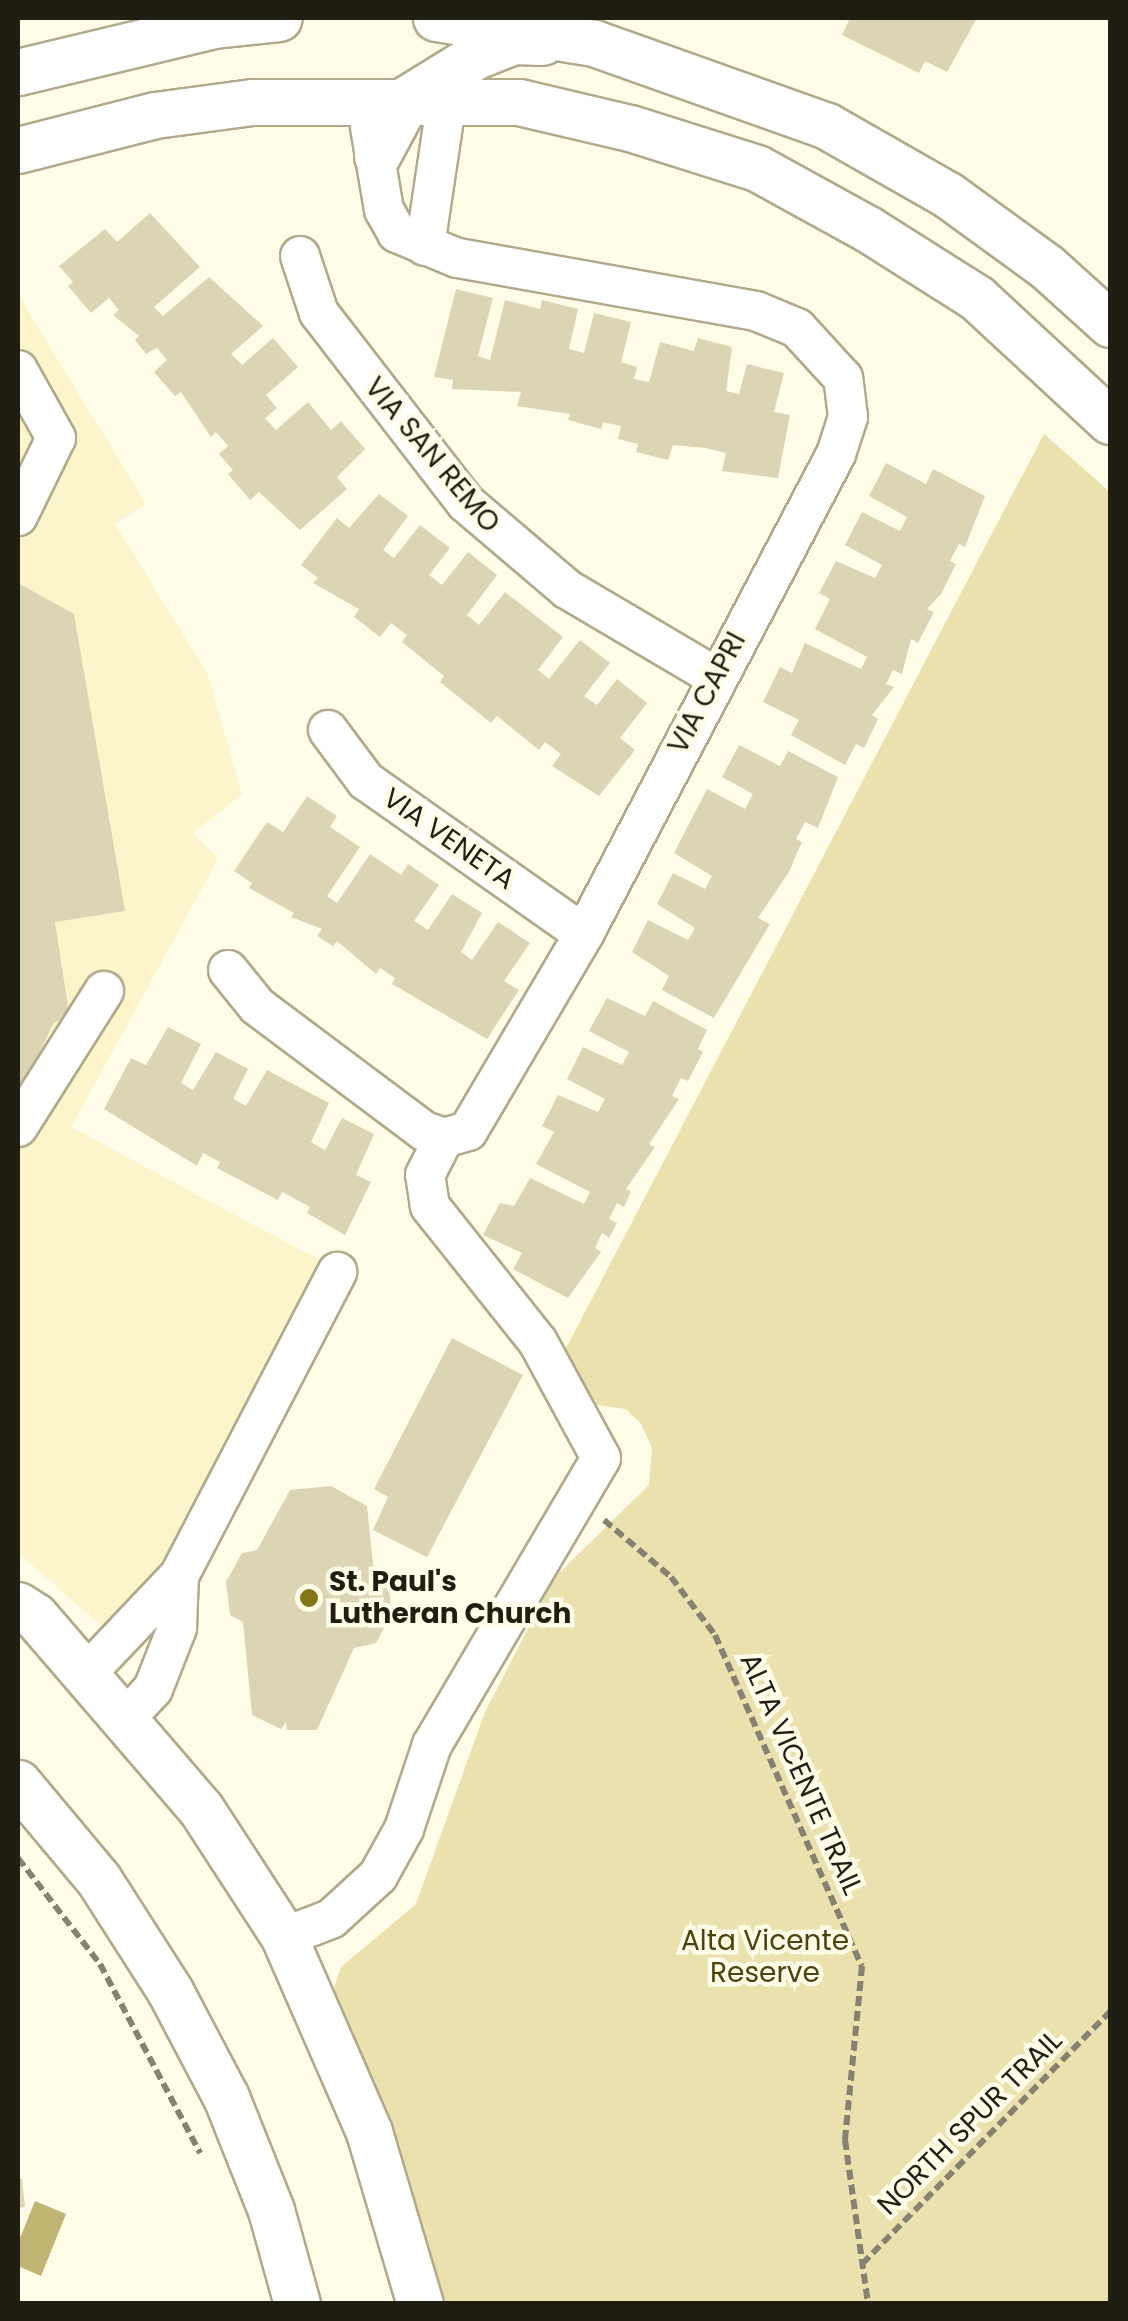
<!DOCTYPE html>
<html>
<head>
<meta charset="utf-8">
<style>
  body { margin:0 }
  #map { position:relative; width:1128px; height:2321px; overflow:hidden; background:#fffce8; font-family:Poppins,sans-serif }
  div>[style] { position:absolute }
  .built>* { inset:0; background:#fcf5cb }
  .green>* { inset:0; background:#eae1af }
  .water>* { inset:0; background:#bfb471 }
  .building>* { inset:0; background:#dbd5b4 }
  .path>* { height:6px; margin-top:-3px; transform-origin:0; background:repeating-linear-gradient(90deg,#858272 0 10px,transparent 0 15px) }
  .roads { filter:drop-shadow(2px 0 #b0aa8b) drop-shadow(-2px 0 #b0aa8b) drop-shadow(0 2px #b0aa8b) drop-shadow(0 -2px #b0aa8b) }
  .minor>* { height:38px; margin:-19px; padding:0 19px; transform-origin:19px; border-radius:19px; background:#fff }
  .major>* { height:45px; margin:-22.5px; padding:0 22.5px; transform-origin:22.5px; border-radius:22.5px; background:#fff }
  .dots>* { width:28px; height:28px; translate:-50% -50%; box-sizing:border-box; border:5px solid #fffce8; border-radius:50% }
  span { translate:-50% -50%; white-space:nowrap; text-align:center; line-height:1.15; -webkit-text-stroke:9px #fffce8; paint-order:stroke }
  .street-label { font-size:28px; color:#201e12 }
  .poi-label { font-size:28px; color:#201e12; font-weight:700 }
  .left { translate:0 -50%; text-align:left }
  .park-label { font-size:28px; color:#4b420d }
  .frame { position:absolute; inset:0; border:20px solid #201e12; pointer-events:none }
</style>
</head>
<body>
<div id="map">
  <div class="built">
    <i style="clip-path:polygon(18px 295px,146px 504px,115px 524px,208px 675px,242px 794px,193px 833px,218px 859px,71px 1127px,321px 1261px,160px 1566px,105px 1629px,18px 1553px)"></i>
  </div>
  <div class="green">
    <i style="clip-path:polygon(1044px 434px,1110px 492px,1110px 2303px,446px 2303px,334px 1988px,341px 1967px,416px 1904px,485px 1712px,554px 1578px,649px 1485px,652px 1448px,641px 1424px,626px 1409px,596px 1405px,563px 1354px)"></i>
  </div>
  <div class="water">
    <i style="clip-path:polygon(35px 2201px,66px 2214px,41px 2276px,18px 2266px,18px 2243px)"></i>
  </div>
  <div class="building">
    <i style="clip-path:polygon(850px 18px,977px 18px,947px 72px,925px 61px,919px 73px,842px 35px)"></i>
    <i style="clip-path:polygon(150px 213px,200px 267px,154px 307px,163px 316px,209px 277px,263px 326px,231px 354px,242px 365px,273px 338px,298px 367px,266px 395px,277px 408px,265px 418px,276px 430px,308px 402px,331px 430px,341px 421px,365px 449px,337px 477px,347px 489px,300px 530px,259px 492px,250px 500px,228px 474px,233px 470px,219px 454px,228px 446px,216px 432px,211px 437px,181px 392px,175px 396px,154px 372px,167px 360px,157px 348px,146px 354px,135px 340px,139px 336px,113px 315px,119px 310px,109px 298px,91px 313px,68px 286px,73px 282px,59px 266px,105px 229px,117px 242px)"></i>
    <i style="clip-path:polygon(456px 289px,493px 298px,478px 356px,490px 360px,505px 300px,540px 309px,542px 300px,578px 309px,569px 349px,584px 353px,594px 313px,631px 322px,621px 362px,637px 367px,634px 379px,649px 382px,660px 342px,694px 351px,698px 338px,732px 347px,726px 391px,739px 394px,747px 364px,784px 373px,774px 412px,790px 415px,778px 478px,722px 471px,726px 453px,706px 448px,673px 445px,668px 460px,636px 452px,638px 444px,618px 439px,621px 426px,603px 422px,601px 429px,568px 420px,570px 414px,517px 406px,521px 392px,452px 389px,453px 380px,434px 377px)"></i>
    <i style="clip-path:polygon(886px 463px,926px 484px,933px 469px,985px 496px,965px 547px,959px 544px,950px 561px,956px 564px,941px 594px,927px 609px,934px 612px,918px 643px,911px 639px,902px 674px,893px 670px,886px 684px,894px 687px,872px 715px,878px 719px,864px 748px,856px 744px,845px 765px,791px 735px,799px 720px,763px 702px,780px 667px,792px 673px,805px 643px,861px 669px,867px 657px,815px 629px,830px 599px,819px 593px,836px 561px,875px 578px,882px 565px,845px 545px,862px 512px,900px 531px,907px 517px,869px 496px)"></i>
    <i style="clip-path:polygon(379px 494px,408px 516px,383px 550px,394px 558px,420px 525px,450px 548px,429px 575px,442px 585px,468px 552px,497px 575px,467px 615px,479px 625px,505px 592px,563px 637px,538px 670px,549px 679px,580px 640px,610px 663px,584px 696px,597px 705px,617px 679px,647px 703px,620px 738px,635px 750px,599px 796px,552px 766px,561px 754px,545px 742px,539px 750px,497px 716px,491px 723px,440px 682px,444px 676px,402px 642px,407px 635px,391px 623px,380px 637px,354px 617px,359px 609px,313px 583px,318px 578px,301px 565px,337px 518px,349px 528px)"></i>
    <i style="clip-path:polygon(18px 583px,74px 614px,125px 911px,55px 922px,70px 1019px,54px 1022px,18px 1098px)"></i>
    <i style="clip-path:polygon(739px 745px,780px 766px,788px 751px,838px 777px,818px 828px,805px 822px,796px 839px,802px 842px,789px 872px,758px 918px,770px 924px,714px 1018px,662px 990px,669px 976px,632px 952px,648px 920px,688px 940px,695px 928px,657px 904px,673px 873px,705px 889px,712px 876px,674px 853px,707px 789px,745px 809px,753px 794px,722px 777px)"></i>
    <i style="clip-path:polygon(307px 796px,337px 816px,330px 827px,360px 847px,327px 896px,337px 903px,370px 854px,401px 875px,408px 864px,439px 885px,414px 921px,428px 930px,452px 894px,482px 913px,461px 952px,472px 960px,498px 922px,530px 943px,504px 981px,519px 990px,487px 1039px,392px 984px,395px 978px,380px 968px,376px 974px,337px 941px,333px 946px,317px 936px,322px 929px,291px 917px,294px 913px,249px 888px,252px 883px,234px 871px,267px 822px,283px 832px)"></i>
    <i style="clip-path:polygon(607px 998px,645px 1016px,653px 1001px,707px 1030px,698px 1049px,703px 1052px,688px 1081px,681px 1078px,672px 1096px,679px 1099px,649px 1144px,655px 1147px,626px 1189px,631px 1191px,624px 1207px,617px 1203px,609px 1219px,617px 1223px,609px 1238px,602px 1233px,595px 1248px,601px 1252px,568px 1298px,513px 1269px,522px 1253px,483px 1235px,500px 1203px,514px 1206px,530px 1178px,584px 1204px,590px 1192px,536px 1164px,554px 1132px,542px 1126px,558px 1095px,598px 1112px,605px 1099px,567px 1079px,583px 1047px,622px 1065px,629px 1052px,589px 1031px)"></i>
    <i style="clip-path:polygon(168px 1027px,201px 1044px,181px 1083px,193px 1090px,216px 1052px,248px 1069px,233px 1099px,246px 1106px,267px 1070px,329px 1103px,311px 1142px,325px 1150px,342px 1118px,374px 1134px,356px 1175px,371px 1182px,345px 1235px,307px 1213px,310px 1207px,282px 1192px,278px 1200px,217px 1168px,220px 1162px,203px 1153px,197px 1166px,104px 1109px,131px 1058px,146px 1065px)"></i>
    <i style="clip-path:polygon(452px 1338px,523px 1375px,427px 1557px,373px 1530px,388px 1497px,374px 1489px)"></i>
    <i style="clip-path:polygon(331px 1486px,367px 1506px,374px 1574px,389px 1582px,391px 1615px,376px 1643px,354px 1648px,317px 1730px,287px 1730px,286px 1722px,281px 1729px,252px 1715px,243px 1622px,230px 1615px,226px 1582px,242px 1553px,257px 1550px,290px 1490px)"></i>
    <i style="clip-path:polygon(18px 2179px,22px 2179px,25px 2207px,18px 2208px)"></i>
  </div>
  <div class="path">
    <i style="left:604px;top:1520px;width:88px;rotate:40.4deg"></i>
    <i style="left:671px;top:1577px;width:73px;rotate:52.8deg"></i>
    <i style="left:715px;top:1635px;width:362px;rotate:66.1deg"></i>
    <i style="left:862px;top:1966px;width:175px;rotate:95.6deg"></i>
    <i style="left:845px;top:2140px;width:166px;rotate:82deg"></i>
    <i style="left:18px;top:1858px;width:134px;rotate:52.3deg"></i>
    <i style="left:100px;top:1964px;width:214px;rotate:62.1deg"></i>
    <i style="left:862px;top:2264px;width:354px;rotate:-45.5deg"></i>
  </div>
  <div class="roads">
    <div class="minor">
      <i style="left:425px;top:246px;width:150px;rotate:-81.5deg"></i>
      <i style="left:300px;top:256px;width:60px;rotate:71.6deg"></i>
      <i style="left:319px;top:313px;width:240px;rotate:52.3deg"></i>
      <i style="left:466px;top:503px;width:133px;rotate:40.4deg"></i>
      <i style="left:567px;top:589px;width:171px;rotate:30.6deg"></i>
      <i style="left:18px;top:370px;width:78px;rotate:60.8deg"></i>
      <i style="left:56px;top:438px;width:87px;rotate:116deg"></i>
      <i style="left:328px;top:730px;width:64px;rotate:53.3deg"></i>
      <i style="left:366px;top:781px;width:266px;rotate:35.1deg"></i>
      <i style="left:228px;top:970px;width:46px;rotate:51.1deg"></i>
      <i style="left:257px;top:1006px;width:209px;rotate:36.8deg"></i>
      <i style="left:424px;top:1131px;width:21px;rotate:19deg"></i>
      <i style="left:444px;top:1138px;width:25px;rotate:-16deg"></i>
      <i style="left:468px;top:1131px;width:229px;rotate:-59.5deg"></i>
      <i style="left:584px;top:934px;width:542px;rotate:-62.3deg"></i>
      <i style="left:836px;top:454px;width:39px;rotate:-72deg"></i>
      <i style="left:848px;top:417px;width:39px;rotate:-97deg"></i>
      <i style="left:843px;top:378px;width:68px;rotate:-132.6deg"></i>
      <i style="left:797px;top:328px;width:44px;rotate:-157.5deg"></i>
      <i style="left:756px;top:311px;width:304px;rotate:-169.9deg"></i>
      <i style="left:457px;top:258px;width:65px;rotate:-157.4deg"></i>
      <i style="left:397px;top:233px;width:26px;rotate:-119deg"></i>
      <i style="left:384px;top:210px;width:84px;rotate:-99.6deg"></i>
      <i style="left:18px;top:1127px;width:161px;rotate:-57.7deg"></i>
      <i style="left:85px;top:1675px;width:137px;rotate:-46.5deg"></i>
      <i style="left:179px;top:1576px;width:343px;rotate:-62.5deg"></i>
      <i style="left:125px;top:1719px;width:41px;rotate:-47deg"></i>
      <i style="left:153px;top:1689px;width:66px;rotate:-68.5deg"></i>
      <i style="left:177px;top:1628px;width:52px;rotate:-87.8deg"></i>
      <i style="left:284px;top:1937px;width:50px;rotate:-21deg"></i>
      <i style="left:331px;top:1919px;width:64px;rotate:-42.5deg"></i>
      <i style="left:378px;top:1876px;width:54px;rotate:-61deg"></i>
      <i style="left:404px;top:1829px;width:89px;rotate:-71.6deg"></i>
      <i style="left:432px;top:1745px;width:333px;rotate:-59.5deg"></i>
      <i style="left:601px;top:1458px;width:132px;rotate:-118.5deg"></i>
      <i style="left:538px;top:1342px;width:174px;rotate:-128.5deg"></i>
      <i style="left:430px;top:1206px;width:31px;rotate:-99deg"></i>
      <i style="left:425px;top:1175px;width:42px;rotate:-62.8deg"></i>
    </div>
    <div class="major">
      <i style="left:436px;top:18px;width:160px;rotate:9deg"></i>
      <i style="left:594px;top:43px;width:247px;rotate:19.6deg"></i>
      <i style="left:827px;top:126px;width:139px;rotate:29.7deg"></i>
      <i style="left:948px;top:195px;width:122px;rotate:36deg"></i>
      <i style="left:1047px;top:267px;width:85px;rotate:42.1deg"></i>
      <i style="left:18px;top:72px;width:202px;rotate:-13.5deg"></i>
      <i style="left:214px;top:25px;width:65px;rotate:-6.1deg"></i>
      <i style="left:18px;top:150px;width:141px;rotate:-14.3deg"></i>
      <i style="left:155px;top:115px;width:98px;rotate:-7.6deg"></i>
      <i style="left:252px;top:102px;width:267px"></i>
      <i style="left:519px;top:102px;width:114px;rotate:13.2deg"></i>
      <i style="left:630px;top:128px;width:133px;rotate:17.5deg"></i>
      <i style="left:757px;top:168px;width:127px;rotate:28.8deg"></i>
      <i style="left:868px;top:229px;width:129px;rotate:32.3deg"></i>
      <i style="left:977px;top:298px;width:181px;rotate:42.8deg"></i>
      <i style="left:377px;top:156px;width:66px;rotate:-61.9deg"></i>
      <i style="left:408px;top:98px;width:80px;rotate:-31.7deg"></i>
      <i style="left:476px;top:56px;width:40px;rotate:-22deg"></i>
      <i style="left:513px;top:41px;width:29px;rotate:2deg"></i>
      <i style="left:18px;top:1605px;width:20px;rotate:33deg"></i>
      <i style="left:35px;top:1616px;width:255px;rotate:49.3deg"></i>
      <i style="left:201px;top:1809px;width:153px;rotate:57deg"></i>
      <i style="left:284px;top:1937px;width:213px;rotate:66.4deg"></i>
      <i style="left:369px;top:2132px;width:179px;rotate:73.5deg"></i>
      <i style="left:18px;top:1783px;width:126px;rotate:50.1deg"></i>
      <i style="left:99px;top:1880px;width:132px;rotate:57.4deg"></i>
      <i style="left:170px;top:1991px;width:120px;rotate:62.2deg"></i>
      <i style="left:226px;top:2097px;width:122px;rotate:68.3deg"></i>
      <i style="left:271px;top:2210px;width:98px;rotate:74.5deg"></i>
    </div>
  </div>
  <div class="dots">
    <i style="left:309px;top:1598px;background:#837517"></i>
  </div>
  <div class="street-label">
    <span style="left:432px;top:455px;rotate:50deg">VIA SAN REMO</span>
    <span style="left:707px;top:693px;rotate:-62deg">VIA CAPRI</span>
    <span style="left:449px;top:839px;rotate:35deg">VIA VENETA</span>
    <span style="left:801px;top:1774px;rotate:66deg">ALTA VICENTE TRAIL</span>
    <span style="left:970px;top:2123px;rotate:-45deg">NORTH SPUR TRAIL</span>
  </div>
  <div class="poi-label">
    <span class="left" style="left:329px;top:1598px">St. Paul's<br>Lutheran Church</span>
  </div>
  <div class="park-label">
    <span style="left:765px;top:1957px">Alta Vicente<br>Reserve</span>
  </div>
  <div class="frame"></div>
</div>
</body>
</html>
